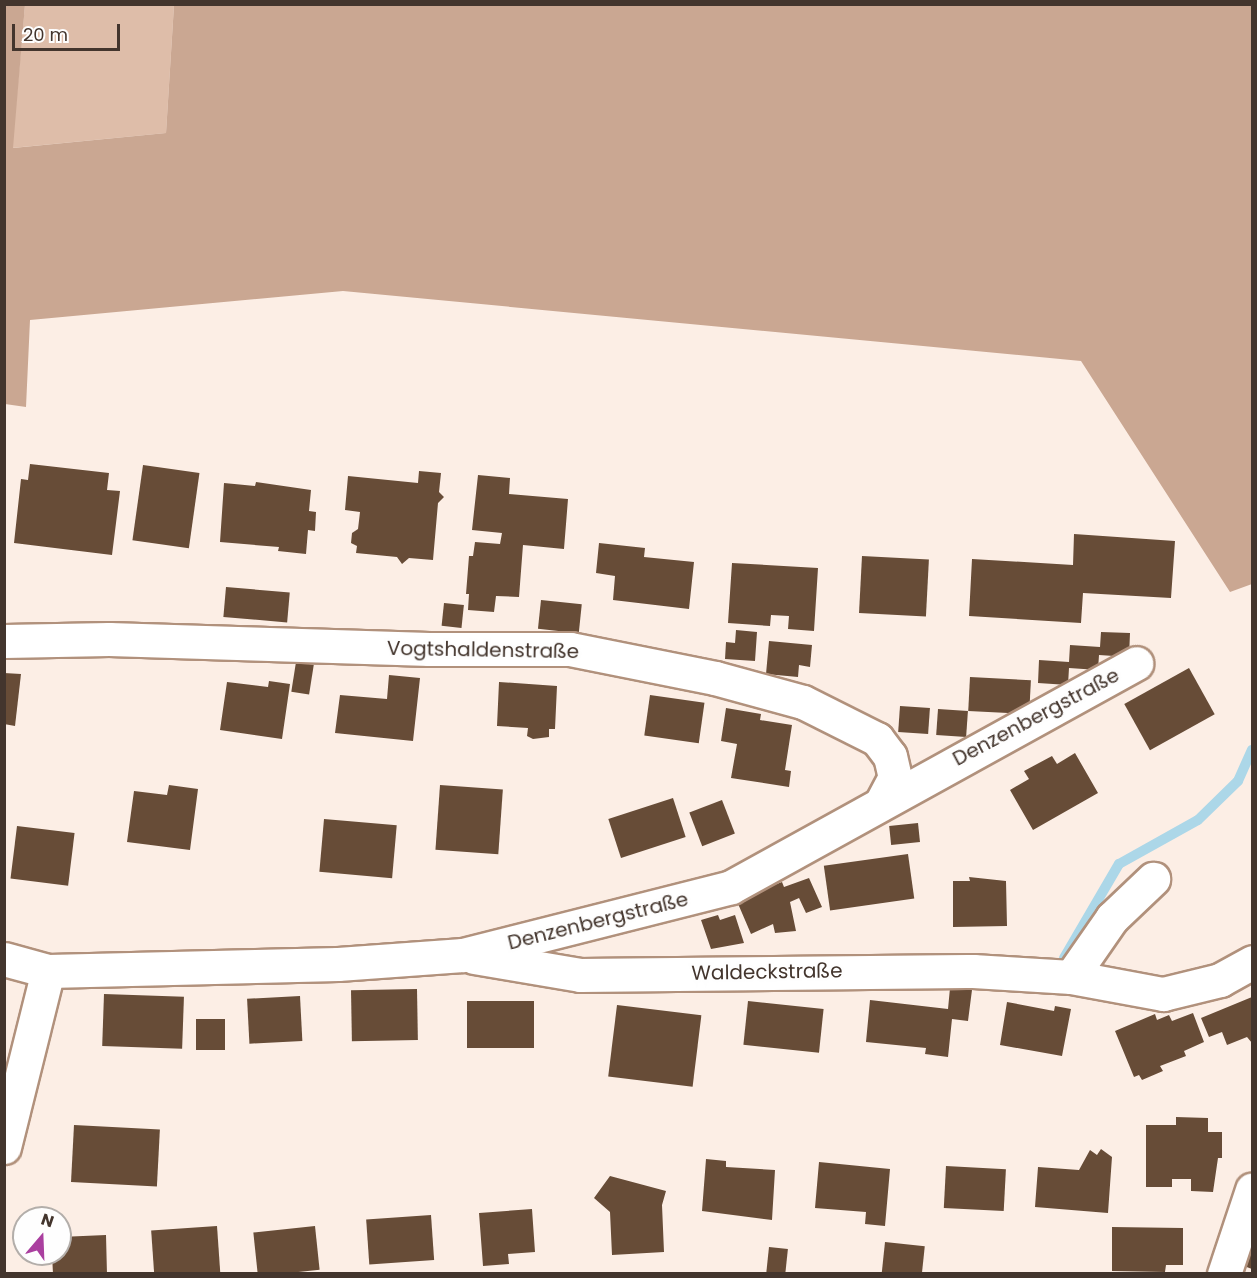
<!DOCTYPE html>
<html>
<head>
<meta charset="utf-8">
<style>
  body { margin:0 }
  #map { position:relative; width:1257px; height:1278px; overflow:hidden; background:#fceee5; font-family:Poppins,sans-serif }
  div>[style] { position:absolute }
  .green>* { inset:0; background:#debda9 }
  .forest>* { inset:0; background:#caa792 }
  .stream>* { height:10px; margin:-5px; padding:0 5px; transform-origin:5px; border-radius:5px; background:#acd7e8 }
  .building>* { inset:0; background:#674c37; transform-origin:0 0 }
  .roads { filter:drop-shadow(2px 0 #b1917c) drop-shadow(-2px 0 #b1917c) drop-shadow(0 2px #b1917c) drop-shadow(0 -2px #b1917c) }
  .minor>* { height:33px; margin:-16.5px; padding:0 16.5px; transform-origin:16.5px; border-radius:16.5px; background:#fff }
  span { translate:-50% -50%; white-space:nowrap; text-align:center; line-height:1.15; -webkit-text-stroke:6px #fefefe; paint-order:stroke }
  .street-label { font-size:20px; color:#43352d }
  .frame { position:absolute; inset:0; border:6px solid #43352d; pointer-events:none }
  .north { position:absolute; left:12px; top:1206px; width:60px; height:60px; box-sizing:border-box; background:#fefefe; border:2px solid #b3aeaa; border-radius:50%; rotate:19deg; font-size:16px; font-weight:700; line-height:24px; text-align:center; color:#43352d }
  .north::after { content:''; display:block; margin:auto; width:21px; height:27px; background:#aa3f9f; clip-path:polygon(50% 0,100% 100%,50% 72%,0 100%) }
  .scale { position:absolute; left:12px; top:24px; width:108px; height:27px; box-sizing:border-box; border:3px solid #43352d; border-top:0; padding-left:8px; font-size:18px; line-height:21px; white-space:nowrap; color:#43352d; -webkit-text-stroke:4px #fefefe; paint-order:stroke }
</style>
</head>
<body>
<div id="map">
  <div class="green">
    <i style="clip-path:polygon(25px 5px,174px 5px,166px 133px,12px 148px)"></i>
  </div>
  <div class="forest">
    <i style="clip-path:polygon(25px 5px,13px 148px,166px 133px,174px 5px,1252px 5px,1252px 584px,1230px 592px,1081px 361px,343px 291px,30px 320px,26px 407px,5px 404px,5px 6px)"></i>
  </div>
  <div class="stream">
    <i style="left:1064px;top:958px;width:109px;rotate:-59.7deg"></i>
    <i style="left:1119px;top:864px;width:90px;rotate:-29.1deg"></i>
    <i style="left:1198px;top:820px;width:56px;rotate:-44.3deg"></i>
    <i style="left:1238px;top:781px;width:34px;rotate:-66deg"></i>
  </div>
  <div class="building">
    <i style="clip-path:polygon(30px 464px,109px 473px,107px 490px,120px 491px,112px 555px,14px 543px,21px 479px,28px 480px)"></i>
    <i style="left:143px;top:465px;width:57px;height:76px;rotate:8deg"></i>
    <i style="clip-path:polygon(419px 471px,441px 473px,439px 492px,444px 497px,438px 503px,433px 560px,409px 558px,402px 564px,397px 557px,356px 553px,357px 546px,351px 543px,352px 533px,358px 529px,360px 512px,345px 510px,348px 476px,418px 483px)"></i>
    <i style="clip-path:polygon(478px 475px,510px 478px,509px 494px,568px 499px,564px 549px,523px 545px,519px 597px,496px 596px,494px 612px,468px 610px,469px 594px,466px 594px,469px 556px,473px 556px,475px 542px,500px 544px,502px 533px,472px 530px)"></i>
    <i style="clip-path:polygon(256px 482px,311px 490px,309px 511px,316px 512px,315px 531px,308px 530px,306px 554px,278px 551px,279px 547px,220px 542px,224px 483px,255px 486px)"></i>
    <i style="clip-path:polygon(1074px 534px,1175px 541px,1171px 598px,1083px 593px,1081px 623px,969px 616px,972px 559px,1073px 565px)"></i>
    <i style="clip-path:polygon(599px 543px,645px 548px,644px 557px,694px 562px,689px 609px,613px 600px,615px 576px,596px 573px)"></i>
    <i style="left:862px;top:556px;width:67px;height:57px;rotate:3deg"></i>
    <i style="clip-path:polygon(732px 563px,818px 568px,814px 631px,788px 629px,789px 616px,771px 615px,770px 626px,728px 623px)"></i>
    <i style="left:226px;top:587px;width:64px;height:30px;rotate:5deg"></i>
    <i style="left:541px;top:600px;width:41px;height:29px;rotate:6deg"></i>
    <i style="left:444px;top:603px;width:20px;height:23px;rotate:6deg"></i>
    <i style="clip-path:polygon(736px 630px,757px 632px,755px 661px,725px 659px,726px 642px,735px 643px)"></i>
    <i style="clip-path:polygon(1101px 632px,1130px 633px,1129px 657px,1099px 655px,1098px 670px,1069px 668px,1068px 685px,1038px 683px,1039px 660px,1069px 662px,1070px 645px,1100px 647px)"></i>
    <i style="clip-path:polygon(769px 641px,812px 645px,810px 667px,799px 665px,798px 677px,766px 674px)"></i>
    <i style="left:296px;top:662px;width:18px;height:30px;rotate:9deg"></i>
    <i style="left:1189px;top:668px;width:53px;height:74px;rotate:61deg"></i>
    <i style="clip-path:polygon(4px 673px,21px 674px,15px 726px,4px 724px)"></i>
    <i style="clip-path:polygon(389px 675px,420px 678px,413px 741px,335px 733px,340px 695px,387px 699px)"></i>
    <i style="left:970px;top:677px;width:61px;height:34px;rotate:3deg"></i>
    <i style="clip-path:polygon(269px 681px,290px 684px,282px 739px,220px 730px,227px 682px,268px 687px)"></i>
    <i style="clip-path:polygon(499px 682px,557px 686px,555px 729px,549px 729px,549px 737px,533px 739px,527px 736px,528px 728px,497px 726px)"></i>
    <i style="left:650px;top:695px;width:55px;height:41px;rotate:8deg"></i>
    <i style="left:900px;top:706px;width:30px;height:26px;rotate:4deg"></i>
    <i style="clip-path:polygon(726px 708px,761px 714px,760px 720px,792px 725px,785px 770px,791px 771px,789px 787px,731px 778px,737px 744px,721px 741px)"></i>
    <i style="left:938px;top:709px;width:30px;height:26px;rotate:4deg"></i>
    <i style="clip-path:polygon(1075px 753px,1098px 793px,1033px 830px,1010px 790px,1029px 779px,1024px 771px,1052px 756px,1057px 764px)"></i>
    <i style="clip-path:polygon(169px 785px,198px 789px,190px 850px,127px 842px,134px 791px,167px 795px)"></i>
    <i style="left:440px;top:785px;width:63px;height:65px;rotate:4deg"></i>
    <i style="left:673px;top:798px;width:41px;height:68px;rotate:72deg"></i>
    <i style="left:722px;top:800px;width:36px;height:35px;rotate:69deg"></i>
    <i style="left:324px;top:819px;width:73px;height:53px;rotate:5deg"></i>
    <i style="left:918px;top:823px;width:19px;height:29px;rotate:84deg"></i>
    <i style="left:17px;top:826px;width:58px;height:53px;rotate:7deg"></i>
    <i style="left:908px;top:854px;width:45px;height:85px;rotate:82deg"></i>
    <i style="clip-path:polygon(969px 877px,1006px 881px,1007px 926px,953px 927px,953px 881px,970px 881px)"></i>
    <i style="clip-path:polygon(809px 878px,822px 907px,806px 913px,799px 898px,790px 902px,796px 931px,775px 933px,773px 924px,751px 934px,736px 899px,782px 882px,784px 887px)"></i>
    <i style="clip-path:polygon(718px 915px,720px 920px,735px 915px,744px 943px,711px 949px,701px 920px)"></i>
    <i style="clip-path:polygon(950px 988px,972px 990px,968px 1021px,952px 1019px,948px 1057px,925px 1054px,926px 1048px,866px 1042px,870px 1000px,948px 1009px)"></i>
    <i style="left:417px;top:989px;width:51px;height:66px;rotate:89deg"></i>
    <i style="left:104px;top:994px;width:80px;height:52px;rotate:2deg"></i>
    <i style="left:300px;top:996px;width:45px;height:53px;rotate:87deg"></i>
    <i style="clip-path:polygon(1252px 997px,1252px 1043px,1247px 1037px,1227px 1045px,1222px 1032px,1209px 1037px,1201px 1018px)"></i>
    <i style="left:467px;top:1001px;width:67px;height:47px"></i>
    <i style="left:748px;top:1001px;width:76px;height:44px;rotate:6deg"></i>
    <i style="clip-path:polygon(1007px 1002px,1054px 1011px,1055px 1006px,1071px 1009px,1062px 1056px,1000px 1045px)"></i>
    <i style="left:617px;top:1005px;width:85px;height:72px;rotate:7deg"></i>
    <i style="clip-path:polygon(1193px 1013px,1204px 1042px,1184px 1051px,1186px 1056px,1160px 1066px,1163px 1071px,1142px 1080px,1139px 1075px,1134px 1077px,1115px 1031px,1155px 1014px,1157px 1020px,1169px 1015px,1172px 1021px)"></i>
    <i style="left:196px;top:1019px;width:29px;height:31px"></i>
    <i style="clip-path:polygon(1176px 1117px,1208px 1118px,1208px 1132px,1222px 1132px,1222px 1158px,1218px 1158px,1213px 1192px,1191px 1191px,1191px 1179px,1172px 1179px,1172px 1187px,1146px 1187px,1146px 1125px,1176px 1125px)"></i>
    <i style="left:74px;top:1125px;width:86px;height:57px;rotate:3deg"></i>
    <i style="clip-path:polygon(1101px 1149px,1112px 1157px,1108px 1213px,1035px 1207px,1038px 1167px,1079px 1170px,1090px 1150px,1097px 1155px)"></i>
    <i style="clip-path:polygon(706px 1159px,726px 1161px,726px 1167px,775px 1170px,772px 1220px,702px 1211px)"></i>
    <i style="clip-path:polygon(819px 1162px,890px 1169px,885px 1226px,865px 1224px,866px 1212px,815px 1208px)"></i>
    <i style="left:946px;top:1166px;width:60px;height:42px;rotate:3deg"></i>
    <i style="clip-path:polygon(610px 1176px,666px 1191px,662px 1205px,664px 1252px,612px 1255px,610px 1212px,594px 1198px)"></i>
    <i style="clip-path:polygon(532px 1209px,535px 1252px,508px 1254px,509px 1264px,483px 1266px,479px 1213px)"></i>
    <i style="left:431px;top:1215px;width:45px;height:65px;rotate:86deg"></i>
    <i style="left:217px;top:1226px;width:48px;height:66px;rotate:86deg"></i>
    <i style="left:315px;top:1226px;width:44px;height:62px;rotate:84deg"></i>
    <i style="clip-path:polygon(1112px 1227px,1183px 1228px,1183px 1265px,1166px 1265px,1165px 1272px,1112px 1271px)"></i>
    <i style="clip-path:polygon(106px 1235px,107px 1274px,53px 1274px,52px 1254px,60px 1254px,60px 1237px)"></i>
    <i style="left:885px;top:1242px;width:40px;height:32px;rotate:6deg"></i>
    <i style="clip-path:polygon(1252px 1245px,1252px 1269px,1244px 1266px)"></i>
    <i style="left:769px;top:1247px;width:19px;height:27px;rotate:6deg"></i>
  </div>
  <div class="roads">
    <div class="minor">
      <i style="left:4px;top:641px;width:105px;rotate:-1.1deg"></i>
      <i style="left:109px;top:639px;width:320px;rotate:1.8deg"></i>
      <i style="left:429px;top:649px;width:141px"></i>
      <i style="left:570px;top:649px;width:148px;rotate:11.3deg"></i>
      <i style="left:715px;top:678px;width:91px;rotate:15.3deg"></i>
      <i style="left:803px;top:702px;width:83px;rotate:26.6deg"></i>
      <i style="left:877px;top:739px;width:21px;rotate:53deg"></i>
      <i style="left:890px;top:756px;width:22px;rotate:77deg"></i>
      <i style="left:895px;top:777px;width:26px;rotate:118deg"></i>
      <i style="left:474px;top:957px;width:108px;rotate:9.6deg"></i>
      <i style="left:580px;top:975px;width:393px;rotate:-0.6deg"></i>
      <i style="left:973px;top:971px;width:98px;rotate:3.5deg"></i>
      <i style="left:1071px;top:977px;width:94px;rotate:10.5deg"></i>
      <i style="left:1163px;top:994px;width:59px;rotate:-13.8deg"></i>
      <i style="left:1220px;top:980px;width:37px;rotate:-29deg"></i>
      <i style="left:4px;top:959px;width:46px;rotate:15.3deg"></i>
      <i style="left:48px;top:971px;width:290px;rotate:-1.4deg"></i>
      <i style="left:338px;top:964px;width:125px;rotate:-4.1deg"></i>
      <i style="left:463px;top:955px;width:276px;rotate:-14.2deg"></i>
      <i style="left:731px;top:887px;width:463px;rotate:-28.9deg"></i>
      <i style="left:1071px;top:977px;width:72px;rotate:-55.2deg"></i>
      <i style="left:1112px;top:918px;width:57px;rotate:-43.6deg"></i>
      <i style="left:4px;top:1147px;width:181px;rotate:-76deg"></i>
      <i style="left:1224px;top:1274px;width:89px;rotate:-71.6deg"></i>
    </div>
  </div>
  <div class="street-label">
    <span style="left:483px;top:650px;rotate:1deg">Vogtshaldenstraße</span>
    <span style="left:1036px;top:717px;rotate:-28deg">Denzenbergstraße</span>
    <span style="left:598px;top:921px;rotate:-14deg">Denzenbergstraße</span>
    <span style="left:767px;top:972px;rotate:-1deg">Waldeckstraße</span>
  </div>
  <div class="frame"></div>
  <div class="north">N</div>
  <div class="scale">20 m</div>
</div>
</body>
</html>
